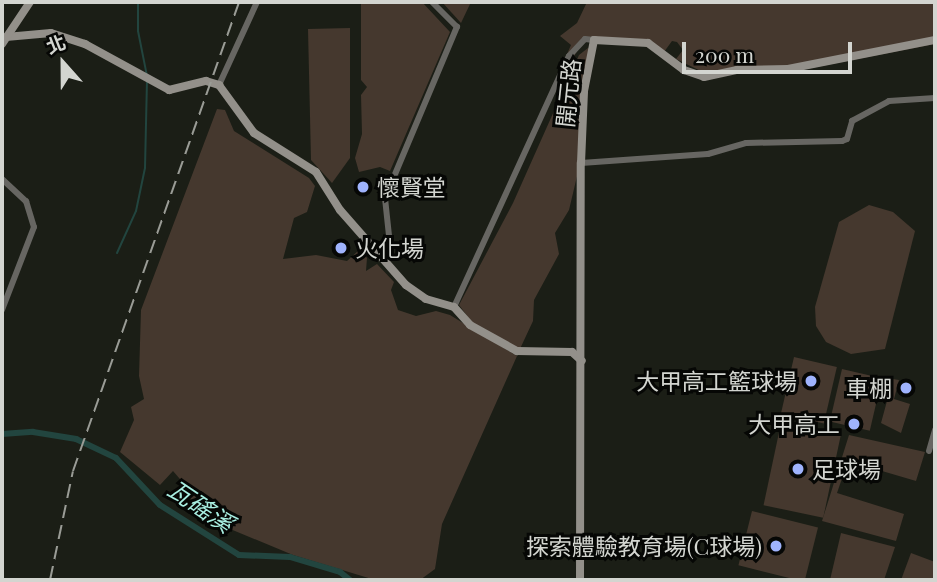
<!DOCTYPE html>
<html>
<head>
<meta charset="utf-8">
<style>
  body { margin:0 }
  #map { position:relative; width:937px; height:582px; overflow:hidden; background:#1b1e16; font-family:"Playfair Display","Noto Sans TC",serif }
  div>[style] { position:absolute }
  .green>* { inset:0; background:#45382e; transform-origin:0 0 }
  .stream>* { height:2px; margin:-1px; padding:0 1px; transform-origin:1px; border-radius:1px; background:#22453f }
  .canal>* { height:6px; margin:-3px; padding:0 3px; transform-origin:3px; border-radius:3px; background:#22453f }
  .street>* { height:6px; margin:-3px; padding:0 3px; transform-origin:3px; border-radius:3px; background:#676662 }
  .secondary>* { height:8px; margin:-4px; padding:0 4px; transform-origin:4px; border-radius:4px; background:#93908a }
  .rail>* { height:2px; margin-top:-1px; transform-origin:0; background:repeating-linear-gradient(90deg,#9a9c96 0 14px,transparent 0 21px) }
  .dots>* { width:19px; height:19px; translate:-50% -50%; box-sizing:border-box; border:4px solid #060705; border-radius:50% }
  span { translate:-50% -50%; white-space:nowrap; text-align:center; line-height:1.15; -webkit-text-stroke:6px #060705; paint-order:stroke }
  .street-label { font-size:23px; color:#d3d5d0 }
  .poi-label { font-size:23px; color:#d3d5d0 }
  .left { translate:0 -50%; text-align:left }
  .right { translate:-100% -50%; text-align:right }
  .water-label { font-size:24px; color:#a8eee1; font-style:italic }
  .frame { position:absolute; inset:0; border:4px solid #d3d5d0; pointer-events:none }
  .north { position:absolute; left:28px; top:28px; width:70px; height:70px; -webkit-text-stroke:5px #060705; paint-order:stroke; rotate:339deg; font-size:19px; font-weight:700; line-height:28px; text-align:center; color:#d3d5d0 }
  .north::after { content:''; display:block; margin:auto; width:24px; height:32px; background:#d3d5d0; clip-path:polygon(50% 0,100% 100%,50% 72%,0 100%) }
  .scale { position:absolute; left:682px; top:42px; width:170px; height:32px; box-sizing:border-box; border:4px solid #d3d5d0; border-top:0; padding-left:9px; font-size:21px; line-height:24px; white-space:nowrap; color:#d3d5d0; -webkit-text-stroke:5px #060705; paint-order:stroke }
</style>
</head>
<body>
<div id="map">
  <div class="green">
    <i style="clip-path:polygon(361px 2px,422px 2px,450px 32px,390px 171px,380px 167px,359px 172px,355px 158px,362px 134px,361px 95px,367px 87px,361px 80px)"></i>
    <i style="clip-path:polygon(442px 2px,471px 2px,461px 23px)"></i>
    <i style="clip-path:polygon(587px 2px,935px 2px,935px 44px,796px 71px,740px 70px,711px 76px,676px 59px,683px 50px,677px 42px,672px 41px,664px 52px,649px 42px,583px 42px,548px 97px,571px 45px,560px 36px,577px 23px)"></i>
    <i style="clip-path:polygon(350px 28px,350px 158px,332px 183px,311px 160px,308px 29px)"></i>
    <i style="clip-path:polygon(588px 48px,593px 49px,578px 172px,569px 210px,555px 233px,559px 254px,534px 300px,533px 321px,519px 351px,474px 325px,459px 305px,513px 203px,579px 55px)"></i>
    <i style="clip-path:polygon(217px 109px,225px 110px,234px 131px,309px 178px,315px 186px,307px 212px,294px 218px,283px 259px,316px 255px,347px 261px,359px 250px,367px 258px,366px 271px,377px 264px,394px 282px,391px 290px,398px 310px,416px 316px,436px 311px,450px 315px,517px 356px,442px 524px,435px 569px,420px 580px,375px 580px,293px 555px,187px 511px,192px 493px,173px 471px,160px 485px,120px 452px,134px 420px,131px 407px,144px 399px,139px 376px,141px 310px)"></i>
    <i style="clip-path:polygon(869px 205px,893px 212px,915px 231px,885px 349px,851px 354px,826px 342px,816px 326px,815px 307px,839px 222px)"></i>
    <i style="left:794px;top:357px;width:44px;height:58px;rotate:13deg"></i>
    <i style="left:842px;top:369px;width:41px;height:54px;rotate:13deg"></i>
    <i style="clip-path:polygon(893px 379px,899px 380px,894px 399px,910px 404px,901px 433px,881px 423px)"></i>
    <i style="left:781px;top:423px;width:61px;height:84px;rotate:12deg"></i>
    <i style="clip-path:polygon(849px 435px,925px 452px,916px 481px,848px 461px,837px 493px,904px 514px,896px 541px,822px 521px)"></i>
    <i style="left:752px;top:511px;width:68px;height:56px;rotate:14deg"></i>
    <i style="clip-path:polygon(841px 533px,895px 547px,884px 580px,830px 580px)"></i>
    <i style="clip-path:polygon(911px 553px,935px 562px,935px 580px,901px 580px)"></i>
  </div>
  <div class="stream">
    <i style="left:138px;top:2px;width:29px;rotate:90deg"></i>
    <i style="left:138px;top:31px;width:46px;rotate:78.7deg"></i>
    <i style="left:117px;top:253px;width:46px;rotate:-65.7deg"></i>
    <i style="left:136px;top:211px;width:44px;rotate:-78.2deg"></i>
    <i style="left:145px;top:168px;width:87px;rotate:-88.7deg"></i>
  </div>
  <div class="canal">
    <i style="left:2px;top:434px;width:31px;rotate:-4deg"></i>
    <i style="left:33px;top:432px;width:44px;rotate:9.2deg"></i>
    <i style="left:76px;top:439px;width:44px;rotate:25.4deg"></i>
    <i style="left:116px;top:458px;width:64px;rotate:46.9deg"></i>
    <i style="left:160px;top:505px;width:93px;rotate:32.3deg"></i>
    <i style="left:239px;top:555px;width:51px;rotate:2.2deg"></i>
    <i style="left:290px;top:557px;width:52px;rotate:16.7deg"></i>
    <i style="left:340px;top:572px;width:13px;rotate:39deg"></i>
  </div>
  <div class="street">
    <i style="left:219px;top:85px;width:91px;rotate:-65.4deg"></i>
    <i style="left:581px;top:163px;width:127px;rotate:-4.1deg"></i>
    <i style="left:708px;top:154px;width:40px;rotate:-16deg"></i>
    <i style="left:746px;top:143px;width:96px;rotate:-1.2deg"></i>
    <i style="left:842px;top:141px;width:5px;rotate:-22deg"></i>
    <i style="left:847px;top:139px;width:19px;rotate:-74deg"></i>
    <i style="left:852px;top:121px;width:42px;rotate:-28.4deg"></i>
    <i style="left:889px;top:101px;width:46px;rotate:-3.7deg"></i>
    <i style="left:2px;top:179px;width:33px;rotate:43deg"></i>
    <i style="left:26px;top:201px;width:27px;rotate:73deg"></i>
    <i style="left:34px;top:227px;width:89px;rotate:111.1deg"></i>
    <i style="left:385px;top:257px;width:13px;rotate:-67deg"></i>
    <i style="left:390px;top:245px;width:47px;rotate:-96.1deg"></i>
    <i style="left:385px;top:198px;width:186px;rotate:-67.2deg"></i>
    <i style="left:457px;top:27px;width:35px;rotate:-135deg"></i>
    <i style="left:454px;top:307px;width:276px;rotate:-65.4deg"></i>
    <i style="left:569px;top:56px;width:23px;rotate:-47deg"></i>
    <i style="left:585px;top:39px;width:9px;rotate:6deg"></i>
    <i style="left:929px;top:451px;width:22px;rotate:-74deg"></i>
  </div>
  <div class="secondary">
    <i style="left:6px;top:37px;width:45px;rotate:-5.1deg"></i>
    <i style="left:51px;top:33px;width:36px;rotate:18deg"></i>
    <i style="left:85px;top:44px;width:96px;rotate:28.7deg"></i>
    <i style="left:169px;top:90px;width:38px;rotate:-14deg"></i>
    <i style="left:206px;top:81px;width:14px;rotate:17deg"></i>
    <i style="left:219px;top:85px;width:59px;rotate:53.9deg"></i>
    <i style="left:254px;top:133px;width:73px;rotate:32.2deg"></i>
    <i style="left:316px;top:172px;width:45px;rotate:57.7deg"></i>
    <i style="left:340px;top:210px;width:100px;rotate:48.7deg"></i>
    <i style="left:406px;top:285px;width:24px;rotate:35deg"></i>
    <i style="left:426px;top:299px;width:29px;rotate:16deg"></i>
    <i style="left:454px;top:307px;width:24px;rotate:48deg"></i>
    <i style="left:470px;top:325px;width:54px;rotate:29deg"></i>
    <i style="left:517px;top:351px;width:55px;rotate:1deg"></i>
    <i style="left:572px;top:352px;width:13px;rotate:42deg"></i>
    <i style="left:2px;top:44px;width:50px;rotate:-56.3deg"></i>
    <i style="left:580px;top:580px;width:417px;rotate:-89.9deg"></i>
    <i style="left:581px;top:163px;width:72px;rotate:-87.6deg"></i>
    <i style="left:584px;top:91px;width:52px;rotate:-78.9deg"></i>
    <i style="left:594px;top:40px;width:54px;rotate:3.2deg"></i>
    <i style="left:648px;top:43px;width:45px;rotate:36.9deg"></i>
    <i style="left:684px;top:70px;width:21px;rotate:19deg"></i>
    <i style="left:704px;top:77px;width:34px;rotate:-12deg"></i>
    <i style="left:737px;top:70px;width:51px;rotate:-1.1deg"></i>
    <i style="left:788px;top:69px;width:150px;rotate:-11.2deg"></i>
  </div>
  <div class="rail">
    <i style="left:50px;top:580px;width:111px;rotate:-78.1deg"></i>
    <i style="left:73px;top:471px;width:498px;rotate:-70.5deg"></i>
  </div>
  <div class="dots">
    <i style="left:363px;top:187px;background:#9fb3fd"></i>
    <i style="left:341px;top:248px;background:#9fb3fd"></i>
    <i style="left:811px;top:381px;background:#9fb3fd"></i>
    <i style="left:906px;top:388px;background:#9fb3fd"></i>
    <i style="left:854px;top:424px;background:#9fb3fd"></i>
    <i style="left:798px;top:469px;background:#9fb3fd"></i>
    <i style="left:776px;top:546px;background:#9fb3fd"></i>
  </div>
  <div class="street-label">
    <span style="left:568px;top:93px;rotate:-84deg">開元路</span>
  </div>
  <div class="poi-label">
    <span class="left" style="left:377px;top:187px">懷賢堂</span>
    <span class="left" style="left:355px;top:248px">火化場</span>
    <span class="right" style="left:797px;top:381px">大甲高工籃球場</span>
    <span class="right" style="left:892px;top:388px">車棚</span>
    <span class="right" style="left:840px;top:424px">大甲高工</span>
    <span class="left" style="left:812px;top:469px">足球場</span>
    <span class="right" style="left:762px;top:546px">探索體驗教育場(C球場)</span>
  </div>
  <div class="water-label">
    <span style="left:201px;top:506px;rotate:34deg">瓦磘溪</span>
  </div>
  <div class="frame"></div>
  <div class="north">北</div>
  <div class="scale">200 m</div>
</div>
</body>
</html>
